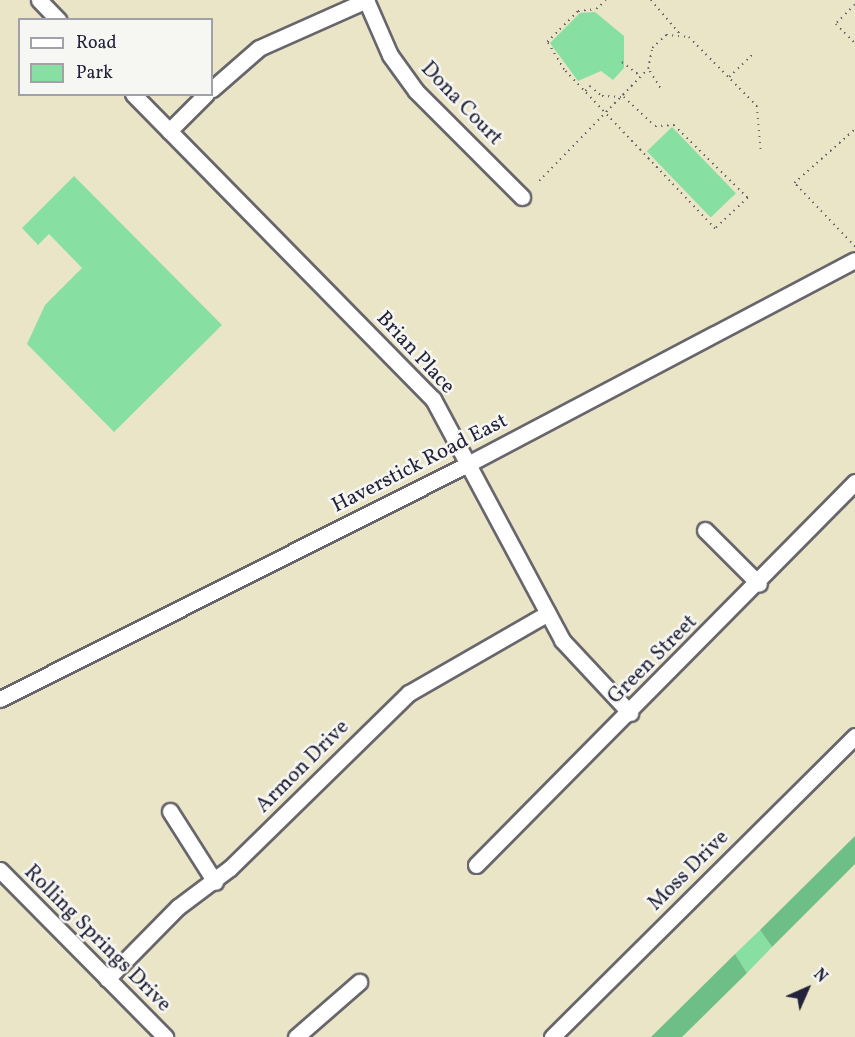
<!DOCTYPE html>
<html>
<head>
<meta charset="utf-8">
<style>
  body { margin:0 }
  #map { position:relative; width:855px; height:1037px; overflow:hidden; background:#ebe5c8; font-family:Vollkorn,serif }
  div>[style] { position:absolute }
  .green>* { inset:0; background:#88dfa2; transform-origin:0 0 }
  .forest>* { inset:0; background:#6ebe88 }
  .path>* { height:1.5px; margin-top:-0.75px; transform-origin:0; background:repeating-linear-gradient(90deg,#68666c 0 1.5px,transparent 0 6px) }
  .roads { filter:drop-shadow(2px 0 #68666c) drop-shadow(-2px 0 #68666c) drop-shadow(0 2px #68666c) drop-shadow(0 -2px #68666c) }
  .minor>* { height:15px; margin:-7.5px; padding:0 7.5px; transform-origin:7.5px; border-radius:7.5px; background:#fff }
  span { translate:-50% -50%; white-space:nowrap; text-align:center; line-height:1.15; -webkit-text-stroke:5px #f6f6f2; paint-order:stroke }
  .street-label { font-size:21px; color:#22223b }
  .legend { position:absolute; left:18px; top:18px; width:195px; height:78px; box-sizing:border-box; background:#f6f6f2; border:2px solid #a1a1a9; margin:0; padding:8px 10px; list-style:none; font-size:18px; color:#22223b }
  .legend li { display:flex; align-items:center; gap:12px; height:30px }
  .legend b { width:30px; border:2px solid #a1a1a9 }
  .north { position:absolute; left:777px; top:959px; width:60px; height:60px; -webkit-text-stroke:4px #f6f6f2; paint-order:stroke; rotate:45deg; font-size:16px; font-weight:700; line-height:24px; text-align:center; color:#22223b }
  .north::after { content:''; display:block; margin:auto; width:21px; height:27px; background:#22223b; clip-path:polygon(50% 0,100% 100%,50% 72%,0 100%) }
</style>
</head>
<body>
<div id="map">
  <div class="green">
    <i style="clip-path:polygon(595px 12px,624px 36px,624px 68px,613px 80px,601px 71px,578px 81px,550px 43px,580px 13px)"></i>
    <i style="left:672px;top:127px;width:92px;height:35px;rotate:46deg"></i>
    <i style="clip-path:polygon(74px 176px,222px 325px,114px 432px,27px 344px,45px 305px,82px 268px,49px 234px,38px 245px,22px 228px)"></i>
    <i style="clip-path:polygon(760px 930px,772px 947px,747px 973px,735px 954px)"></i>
  </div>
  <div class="forest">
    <i style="clip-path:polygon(855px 836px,855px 864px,772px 947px,760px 930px)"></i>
    <i style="clip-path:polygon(735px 954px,747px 973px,682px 1037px,651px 1037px)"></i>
  </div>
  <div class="path">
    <i style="left:651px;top:0;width:45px;rotate:49.5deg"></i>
    <i style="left:855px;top:5px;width:27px;rotate:135deg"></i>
    <i style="left:836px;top:24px;width:27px;rotate:45deg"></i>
    <i style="left:622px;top:62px;width:21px;rotate:37deg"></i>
    <i style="left:729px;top:77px;width:35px;rotate:-44deg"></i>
    <i style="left:660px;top:88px;width:22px;rotate:-122deg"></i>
    <i style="left:648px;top:69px;width:21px;rotate:-79deg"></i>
    <i style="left:652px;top:48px;width:19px;rotate:-43deg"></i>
    <i style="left:666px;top:35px;width:23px;rotate:5deg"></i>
    <i style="left:689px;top:37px;width:97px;rotate:45.4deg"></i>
    <i style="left:757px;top:106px;width:46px;rotate:85deg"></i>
    <i style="left:585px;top:91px;width:7px;rotate:-45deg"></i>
    <i style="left:590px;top:86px;width:16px;rotate:40deg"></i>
    <i style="left:602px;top:96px;width:22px;rotate:3deg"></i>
    <i style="left:624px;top:97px;width:42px;rotate:43.1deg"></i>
    <i style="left:655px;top:126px;width:19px;rotate:-3deg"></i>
    <i style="left:674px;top:125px;width:104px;rotate:44.6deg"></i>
    <i style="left:748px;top:198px;width:45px;rotate:136.8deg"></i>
    <i style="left:715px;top:229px;width:219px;rotate:-133.5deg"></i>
    <i style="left:564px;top:70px;width:33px;rotate:-121deg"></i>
    <i style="left:547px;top:42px;width:44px;rotate:-45deg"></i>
    <i style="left:578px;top:11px;width:18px;rotate:-6deg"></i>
    <i style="left:596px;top:9px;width:13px;rotate:-42deg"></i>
    <i style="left:539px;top:181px;width:155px;rotate:-45.8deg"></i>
    <i style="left:855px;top:247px;width:88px;rotate:-133.6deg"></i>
    <i style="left:794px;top:183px;width:81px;rotate:-41.5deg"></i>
  </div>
  <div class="roads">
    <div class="minor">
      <i style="left:39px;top:0;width:28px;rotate:46deg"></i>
      <i style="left:366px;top:0;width:60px;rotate:66.4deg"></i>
      <i style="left:390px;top:55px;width:44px;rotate:54.2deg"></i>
      <i style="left:416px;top:91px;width:150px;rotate:45deg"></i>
      <i style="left:212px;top:89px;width:62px;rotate:-41.1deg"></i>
      <i style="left:259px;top:48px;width:118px;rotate:-24deg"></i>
      <i style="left:133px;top:94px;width:428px;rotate:45.5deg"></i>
      <i style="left:433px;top:399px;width:273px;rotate:61.8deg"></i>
      <i style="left:562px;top:640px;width:100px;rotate:47deg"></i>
      <i style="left:169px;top:131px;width:52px;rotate:-45deg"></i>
      <i style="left:705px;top:530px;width:76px;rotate:45deg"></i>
      <i style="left:0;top:699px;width:524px;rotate:-26.66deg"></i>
      <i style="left:468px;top:464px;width:437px;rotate:-27.8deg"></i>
      <i style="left:170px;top:811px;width:84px;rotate:57.6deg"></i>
      <i style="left:476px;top:865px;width:539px;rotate:-45.3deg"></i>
      <i style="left:0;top:870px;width:235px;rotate:45.3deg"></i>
      <i style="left:107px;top:979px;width:101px;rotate:-45.4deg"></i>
      <i style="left:178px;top:907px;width:65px;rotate:-36.9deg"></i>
      <i style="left:230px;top:868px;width:250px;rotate:-44.4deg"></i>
      <i style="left:409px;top:693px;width:160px;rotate:-29.9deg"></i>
      <i style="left:296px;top:1037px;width:84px;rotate:-41.1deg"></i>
      <i style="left:552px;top:1037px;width:427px;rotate:-44.8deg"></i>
    </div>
  </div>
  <div class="street-label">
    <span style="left:461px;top:104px;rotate:46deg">Dona Court</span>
    <span style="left:415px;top:353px;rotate:47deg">Brian Place</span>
    <span style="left:420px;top:464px;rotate:-27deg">Haverstick Road East</span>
    <span style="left:653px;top:660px;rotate:-45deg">Green Street</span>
    <span style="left:303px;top:767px;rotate:-45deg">Armon Drive</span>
    <span style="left:689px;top:871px;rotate:-45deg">Moss Drive</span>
    <span style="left:97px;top:939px;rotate:45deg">Rolling Springs Drive</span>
  </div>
  <ul class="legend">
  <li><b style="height:8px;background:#fff"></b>Road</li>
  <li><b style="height:16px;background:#88dfa2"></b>Park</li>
  </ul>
  <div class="north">N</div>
</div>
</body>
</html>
